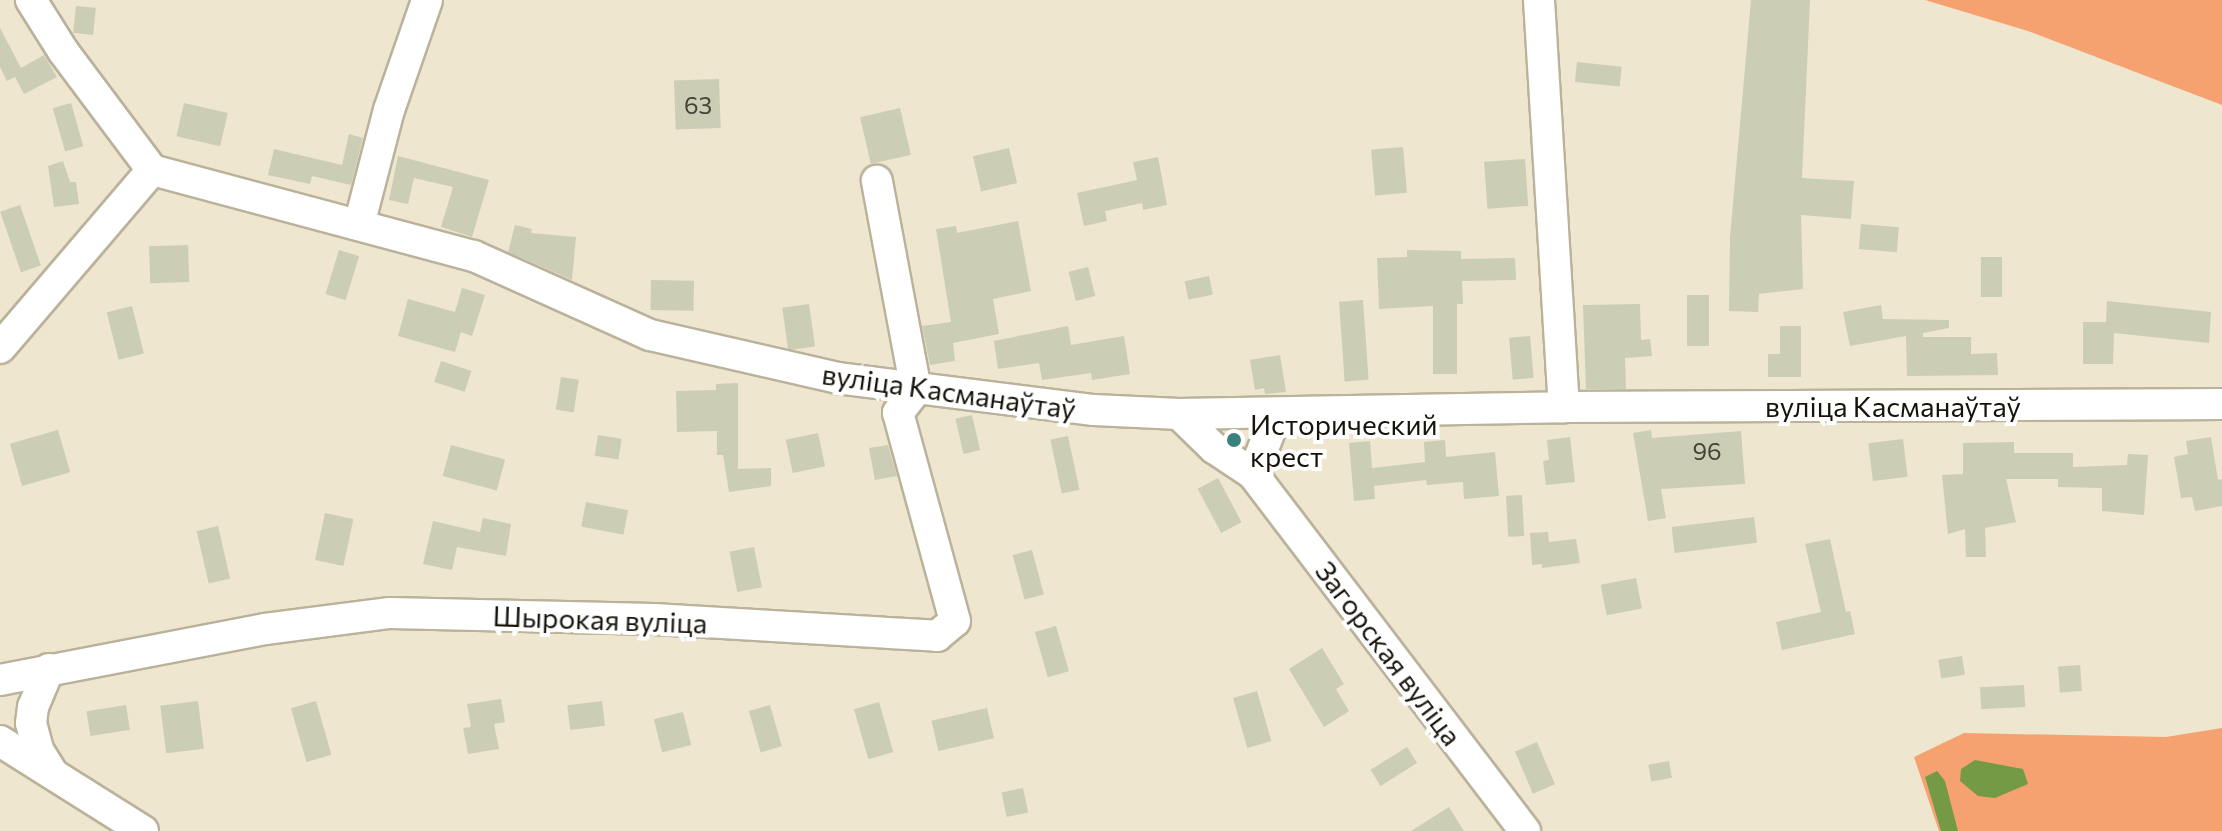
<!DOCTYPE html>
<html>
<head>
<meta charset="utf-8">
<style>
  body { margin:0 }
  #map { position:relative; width:2222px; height:831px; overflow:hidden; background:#eee6ce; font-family:Commissioner,sans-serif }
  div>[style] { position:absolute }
  .green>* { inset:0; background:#f5a270 }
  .water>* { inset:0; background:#759a46 }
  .building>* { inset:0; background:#cccdb5; transform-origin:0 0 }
  .roads { filter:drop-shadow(2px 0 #bab29b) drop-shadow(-2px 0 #bab29b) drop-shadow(0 2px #bab29b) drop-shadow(0 -2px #bab29b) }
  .minor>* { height:30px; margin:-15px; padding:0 15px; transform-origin:15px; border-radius:15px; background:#fff }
  .dots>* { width:22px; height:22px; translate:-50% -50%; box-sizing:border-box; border:4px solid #fff; border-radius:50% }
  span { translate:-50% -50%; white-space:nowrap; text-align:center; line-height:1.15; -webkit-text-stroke:8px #fff; paint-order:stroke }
  .number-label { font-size:24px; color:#444236 }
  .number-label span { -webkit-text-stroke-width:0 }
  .street-label { font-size:28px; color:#16130b }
  .poi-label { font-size:28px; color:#16130b }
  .left { translate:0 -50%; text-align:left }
</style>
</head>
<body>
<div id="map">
  <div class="green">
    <i style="clip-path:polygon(1925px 0,2222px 0,2222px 105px,2028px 31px)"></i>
    <i style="clip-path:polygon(2222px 728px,2222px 831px,1939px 831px,1914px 757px,1964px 733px,2166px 737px)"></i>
  </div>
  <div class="water">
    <i style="clip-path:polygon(1975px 760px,2023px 769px,2028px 784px,1995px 798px,1978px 796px,1960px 781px,1961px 769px)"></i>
    <i style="clip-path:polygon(1937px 771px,1945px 781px,1958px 831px,1941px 831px,1925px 777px)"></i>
  </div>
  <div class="building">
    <i style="clip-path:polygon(1751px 0,1810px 0,1802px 178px,1854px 181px,1851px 219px,1801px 215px,1803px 289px,1759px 294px,1758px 312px,1729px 311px,1730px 237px)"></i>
    <i style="left:76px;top:6px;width:20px;height:27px;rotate:6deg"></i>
    <i style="clip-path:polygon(0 28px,21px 68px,44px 55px,57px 77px,24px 94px,15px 77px,7px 81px,0 67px)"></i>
    <i style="left:1577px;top:62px;width:45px;height:20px;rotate:6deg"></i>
    <i style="left:719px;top:79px;width:49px;height:45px;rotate:88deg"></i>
    <i style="left:71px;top:103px;width:45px;height:19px;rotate:74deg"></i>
    <i style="left:184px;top:103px;width:45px;height:34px;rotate:13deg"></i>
    <i style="left:900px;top:108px;width:48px;height:41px;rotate:77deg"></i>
    <i style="clip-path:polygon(349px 134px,363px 138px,351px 185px,312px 176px,310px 184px,268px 175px,274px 149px,342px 165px)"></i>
    <i style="left:1403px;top:147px;width:46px;height:32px;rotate:85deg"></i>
    <i style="left:1009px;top:148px;width:36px;height:37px;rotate:77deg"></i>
    <i style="clip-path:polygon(398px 156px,489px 180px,472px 237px,441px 227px,453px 187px,414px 178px,408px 204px,389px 200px)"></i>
    <i style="clip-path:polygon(1158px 157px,1167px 205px,1143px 210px,1142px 203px,1105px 211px,1107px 221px,1084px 226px,1077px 193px,1137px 180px,1133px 162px)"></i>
    <i style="left:1525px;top:159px;width:47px;height:41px;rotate:86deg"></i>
    <i style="clip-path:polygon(63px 161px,70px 182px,76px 182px,79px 204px,54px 207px,48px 166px)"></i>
    <i style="left:20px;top:205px;width:64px;height:21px;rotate:71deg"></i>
    <i style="clip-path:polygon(1018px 221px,1031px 291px,993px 299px,999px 334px,953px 343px,955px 361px,930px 365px,922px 326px,951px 322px,936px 229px,956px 226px,957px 233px)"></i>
    <i style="left:1861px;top:224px;width:38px;height:25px;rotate:5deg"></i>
    <i style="clip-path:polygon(515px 225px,532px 229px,531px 233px,576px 237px,572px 280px,508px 252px)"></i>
    <i style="left:188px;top:245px;width:37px;height:39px;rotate:88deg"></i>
    <i style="left:339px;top:250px;width:21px;height:46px;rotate:17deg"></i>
    <i style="clip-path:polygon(1407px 250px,1461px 251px,1461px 259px,1515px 258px,1516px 280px,1462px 281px,1463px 304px,1457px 304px,1457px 374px,1433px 374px,1433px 306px,1379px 309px,1377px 258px,1407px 257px)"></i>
    <i style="left:1981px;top:257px;width:21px;height:40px"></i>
    <i style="left:1088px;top:267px;width:30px;height:20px;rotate:76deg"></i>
    <i style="left:1209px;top:276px;width:19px;height:25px;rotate:78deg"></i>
    <i style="left:651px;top:280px;width:43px;height:30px;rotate:1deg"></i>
    <i style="clip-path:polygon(462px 288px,485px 295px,472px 336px,461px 332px,455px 352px,398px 336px,408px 299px,455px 312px)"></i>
    <i style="left:1687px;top:295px;width:22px;height:51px"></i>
    <i style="left:1363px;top:300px;width:80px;height:24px;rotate:86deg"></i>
    <i style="clip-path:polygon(2107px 301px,2211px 312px,2209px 343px,2114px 333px,2113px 364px,2083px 364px,2083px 322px,2106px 322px)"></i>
    <i style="left:809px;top:304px;width:43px;height:27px;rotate:82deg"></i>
    <i style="clip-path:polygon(1640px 304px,1641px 340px,1650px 339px,1652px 356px,1625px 358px,1626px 389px,1586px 389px,1583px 305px)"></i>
    <i style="clip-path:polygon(1881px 305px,1883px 319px,1949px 320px,1949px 328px,1923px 333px,1923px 337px,1971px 337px,1971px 354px,1997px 353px,1998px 375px,1907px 376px,1906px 336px,1850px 346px,1843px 312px)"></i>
    <i style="left:132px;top:306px;width:49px;height:26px;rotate:76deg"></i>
    <i style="clip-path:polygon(1068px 326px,1071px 345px,1124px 336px,1130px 374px,1092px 380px,1091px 373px,1042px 380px,1039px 363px,998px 369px,994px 341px)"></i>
    <i style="clip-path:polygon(1780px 326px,1801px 326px,1801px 377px,1768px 377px,1768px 354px,1780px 354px)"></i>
    <i style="left:1530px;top:336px;width:42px;height:21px;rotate:85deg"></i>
    <i style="clip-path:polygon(1280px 355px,1286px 392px,1265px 394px,1264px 388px,1255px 390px,1250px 360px)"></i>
    <i style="left:441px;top:361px;width:32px;height:22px;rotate:18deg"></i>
    <i style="left:561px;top:377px;width:18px;height:33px;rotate:9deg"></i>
    <i style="clip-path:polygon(738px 383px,738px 469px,771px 468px,771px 486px,729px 492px,723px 455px,717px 455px,717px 431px,677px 432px,676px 391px,716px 390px,716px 384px)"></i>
    <i style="left:972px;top:415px;width:36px;height:17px;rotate:77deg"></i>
    <i style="left:58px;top:430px;width:44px;height:50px;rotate:74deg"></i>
    <i style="clip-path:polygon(1651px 430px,1652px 438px,1741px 431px,1745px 484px,1661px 489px,1666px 518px,1648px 521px,1633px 433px)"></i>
    <i style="left:818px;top:433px;width:34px;height:33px;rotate:78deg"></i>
    <i style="left:598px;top:435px;width:24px;height:21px;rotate:9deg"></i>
    <i style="left:1068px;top:436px;width:55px;height:18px;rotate:78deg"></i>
    <i style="clip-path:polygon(1570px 437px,1575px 482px,1546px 485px,1543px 461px,1549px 460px,1547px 440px)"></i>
    <i style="clip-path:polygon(2211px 437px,2218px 480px,2222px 479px,2222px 506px,2195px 511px,2192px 497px,2181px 498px,2174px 457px,2188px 454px,2186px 441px)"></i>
    <i style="left:1903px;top:439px;width:38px;height:35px;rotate:83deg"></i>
    <i style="clip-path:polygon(1445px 440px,1446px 457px,1495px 452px,1499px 496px,1464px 499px,1463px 482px,1427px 485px,1426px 480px,1374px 486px,1375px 499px,1354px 501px,1349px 443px,1370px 441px,1372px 468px,1425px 462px,1424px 442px)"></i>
    <i style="clip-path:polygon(2014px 442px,2014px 453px,2073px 453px,2073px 467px,2127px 465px,2128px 454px,2148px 455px,2144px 515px,2102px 511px,2102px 488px,2058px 487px,2058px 479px,2006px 479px,2016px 522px,1985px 528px,1986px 557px,1966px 557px,1965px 529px,1948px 534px,1942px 475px,1963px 474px,1963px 443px)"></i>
    <i style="left:451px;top:445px;width:56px;height:32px;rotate:15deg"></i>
    <i style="clip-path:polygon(888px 445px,897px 476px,875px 480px,869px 448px)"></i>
    <i style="left:1218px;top:478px;width:50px;height:23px;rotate:62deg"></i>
    <i style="left:1522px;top:495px;width:41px;height:16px;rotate:87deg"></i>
    <i style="left:586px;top:502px;width:43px;height:25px;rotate:11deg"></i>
    <i style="left:325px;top:513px;width:29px;height:48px;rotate:12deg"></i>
    <i style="left:1754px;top:517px;width:26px;height:83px;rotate:83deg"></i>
    <i style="clip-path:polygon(483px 518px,511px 524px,506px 556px,457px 547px,452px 570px,423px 564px,433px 521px,480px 532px)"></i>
    <i style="left:218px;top:526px;width:54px;height:22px;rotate:77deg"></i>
    <i style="clip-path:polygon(1548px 532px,1549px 542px,1576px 539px,1580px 563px,1542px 568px,1542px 564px,1532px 565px,1530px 533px)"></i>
    <i style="clip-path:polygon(1830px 539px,1846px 612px,1850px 611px,1855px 634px,1782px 650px,1776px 622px,1821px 612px,1805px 544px)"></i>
    <i style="left:754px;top:547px;width:41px;height:25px;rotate:79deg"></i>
    <i style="left:1032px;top:550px;width:46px;height:20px;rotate:75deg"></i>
    <i style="left:1636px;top:578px;width:31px;height:36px;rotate:79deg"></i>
    <i style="left:1056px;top:626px;width:47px;height:22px;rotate:74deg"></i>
    <i style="clip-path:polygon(1322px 648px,1344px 684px,1336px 689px,1349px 711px,1324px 727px,1289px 669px)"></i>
    <i style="left:1962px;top:656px;width:19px;height:24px;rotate:81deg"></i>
    <i style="left:2080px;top:665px;width:26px;height:22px;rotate:86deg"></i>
    <i style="left:2024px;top:685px;width:22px;height:44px;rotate:87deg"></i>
    <i style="left:1257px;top:691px;width:52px;height:25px;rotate:74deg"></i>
    <i style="clip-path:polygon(501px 699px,505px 722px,494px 724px,499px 749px,468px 754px,463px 728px,471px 727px,467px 704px)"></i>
    <i style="left:198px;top:701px;width:48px;height:38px;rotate:83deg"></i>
    <i style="left:316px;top:701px;width:56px;height:26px;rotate:74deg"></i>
    <i style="left:602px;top:701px;width:25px;height:35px;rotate:83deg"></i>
    <i style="left:879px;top:702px;width:52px;height:26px;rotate:74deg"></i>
    <i style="left:126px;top:705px;width:25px;height:40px;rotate:81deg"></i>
    <i style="left:770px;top:705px;width:43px;height:22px;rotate:74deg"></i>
    <i style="left:987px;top:708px;width:31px;height:57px;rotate:77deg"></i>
    <i style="left:683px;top:712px;width:34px;height:30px;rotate:76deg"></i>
    <i style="left:1537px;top:742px;width:46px;height:24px;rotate:67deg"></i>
    <i style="left:1407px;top:747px;width:19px;height:43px;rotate:58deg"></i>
    <i style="left:1669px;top:761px;width:17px;height:21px;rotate:80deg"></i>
    <i style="left:1023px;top:788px;width:25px;height:22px;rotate:78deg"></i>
    <i style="clip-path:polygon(1449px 807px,1464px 831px,1411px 831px)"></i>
  </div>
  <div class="roads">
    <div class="minor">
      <i style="left:31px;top:0;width:60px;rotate:57.9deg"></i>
      <i style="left:63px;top:51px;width:149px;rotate:53.2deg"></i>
      <i style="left:152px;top:170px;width:333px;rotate:15deg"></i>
      <i style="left:474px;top:256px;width:193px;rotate:24.2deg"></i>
      <i style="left:650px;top:335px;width:192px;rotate:12.9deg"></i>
      <i style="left:837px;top:378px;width:259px;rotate:7.1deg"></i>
      <i style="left:1094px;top:410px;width:85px;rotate:2.7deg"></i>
      <i style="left:1179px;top:414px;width:385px;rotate:-1deg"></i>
      <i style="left:1564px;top:407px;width:658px;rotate:-0.26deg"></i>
      <i style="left:1539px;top:0;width:408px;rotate:86.5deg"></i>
      <i style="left:359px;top:225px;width:119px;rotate:-75.4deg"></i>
      <i style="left:389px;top:110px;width:116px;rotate:-70.9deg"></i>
      <i style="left:0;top:348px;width:234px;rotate:-49.5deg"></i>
      <i style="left:1179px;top:414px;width:49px;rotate:44.2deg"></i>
      <i style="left:1214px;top:448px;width:47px;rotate:33.7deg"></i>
      <i style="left:1253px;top:474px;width:449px;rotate:52.7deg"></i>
      <i style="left:1253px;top:474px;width:66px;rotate:-68.5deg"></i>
      <i style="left:49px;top:669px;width:41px;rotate:112.8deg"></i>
      <i style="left:33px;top:707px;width:16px;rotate:97deg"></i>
      <i style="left:31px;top:723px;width:28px;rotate:75deg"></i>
      <i style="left:38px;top:750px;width:28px;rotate:58deg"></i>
      <i style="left:0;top:680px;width:270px;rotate:-10.9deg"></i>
      <i style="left:265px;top:629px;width:126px;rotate:-7.3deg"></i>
      <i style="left:390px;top:613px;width:264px;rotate:1.3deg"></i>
      <i style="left:654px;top:619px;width:284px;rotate:3.4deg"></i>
      <i style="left:937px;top:636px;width:23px;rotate:-40deg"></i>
      <i style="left:955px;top:621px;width:216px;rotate:-105.3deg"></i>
      <i style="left:898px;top:413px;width:29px;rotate:-52deg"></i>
      <i style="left:916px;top:390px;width:213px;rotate:-100.6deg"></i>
      <i style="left:0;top:741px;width:169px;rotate:32.2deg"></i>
    </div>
  </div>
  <div class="dots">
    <i style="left:1234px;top:440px;background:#3a817b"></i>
  </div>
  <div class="number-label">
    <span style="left:698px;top:105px">63</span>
    <span style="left:1707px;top:451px">96</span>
  </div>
  <div class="street-label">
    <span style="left:949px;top:391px;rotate:8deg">вуліца Касманаўтаў</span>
    <span style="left:1893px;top:406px">вуліца Касманаўтаў</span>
    <span style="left:600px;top:619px;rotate:2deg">Шырокая вуліца</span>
    <span style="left:1389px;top:653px;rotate:53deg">Загорская вуліца</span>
  </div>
  <div class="poi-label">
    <span class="left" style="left:1250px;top:440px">Исторический<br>крест</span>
  </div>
</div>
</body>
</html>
